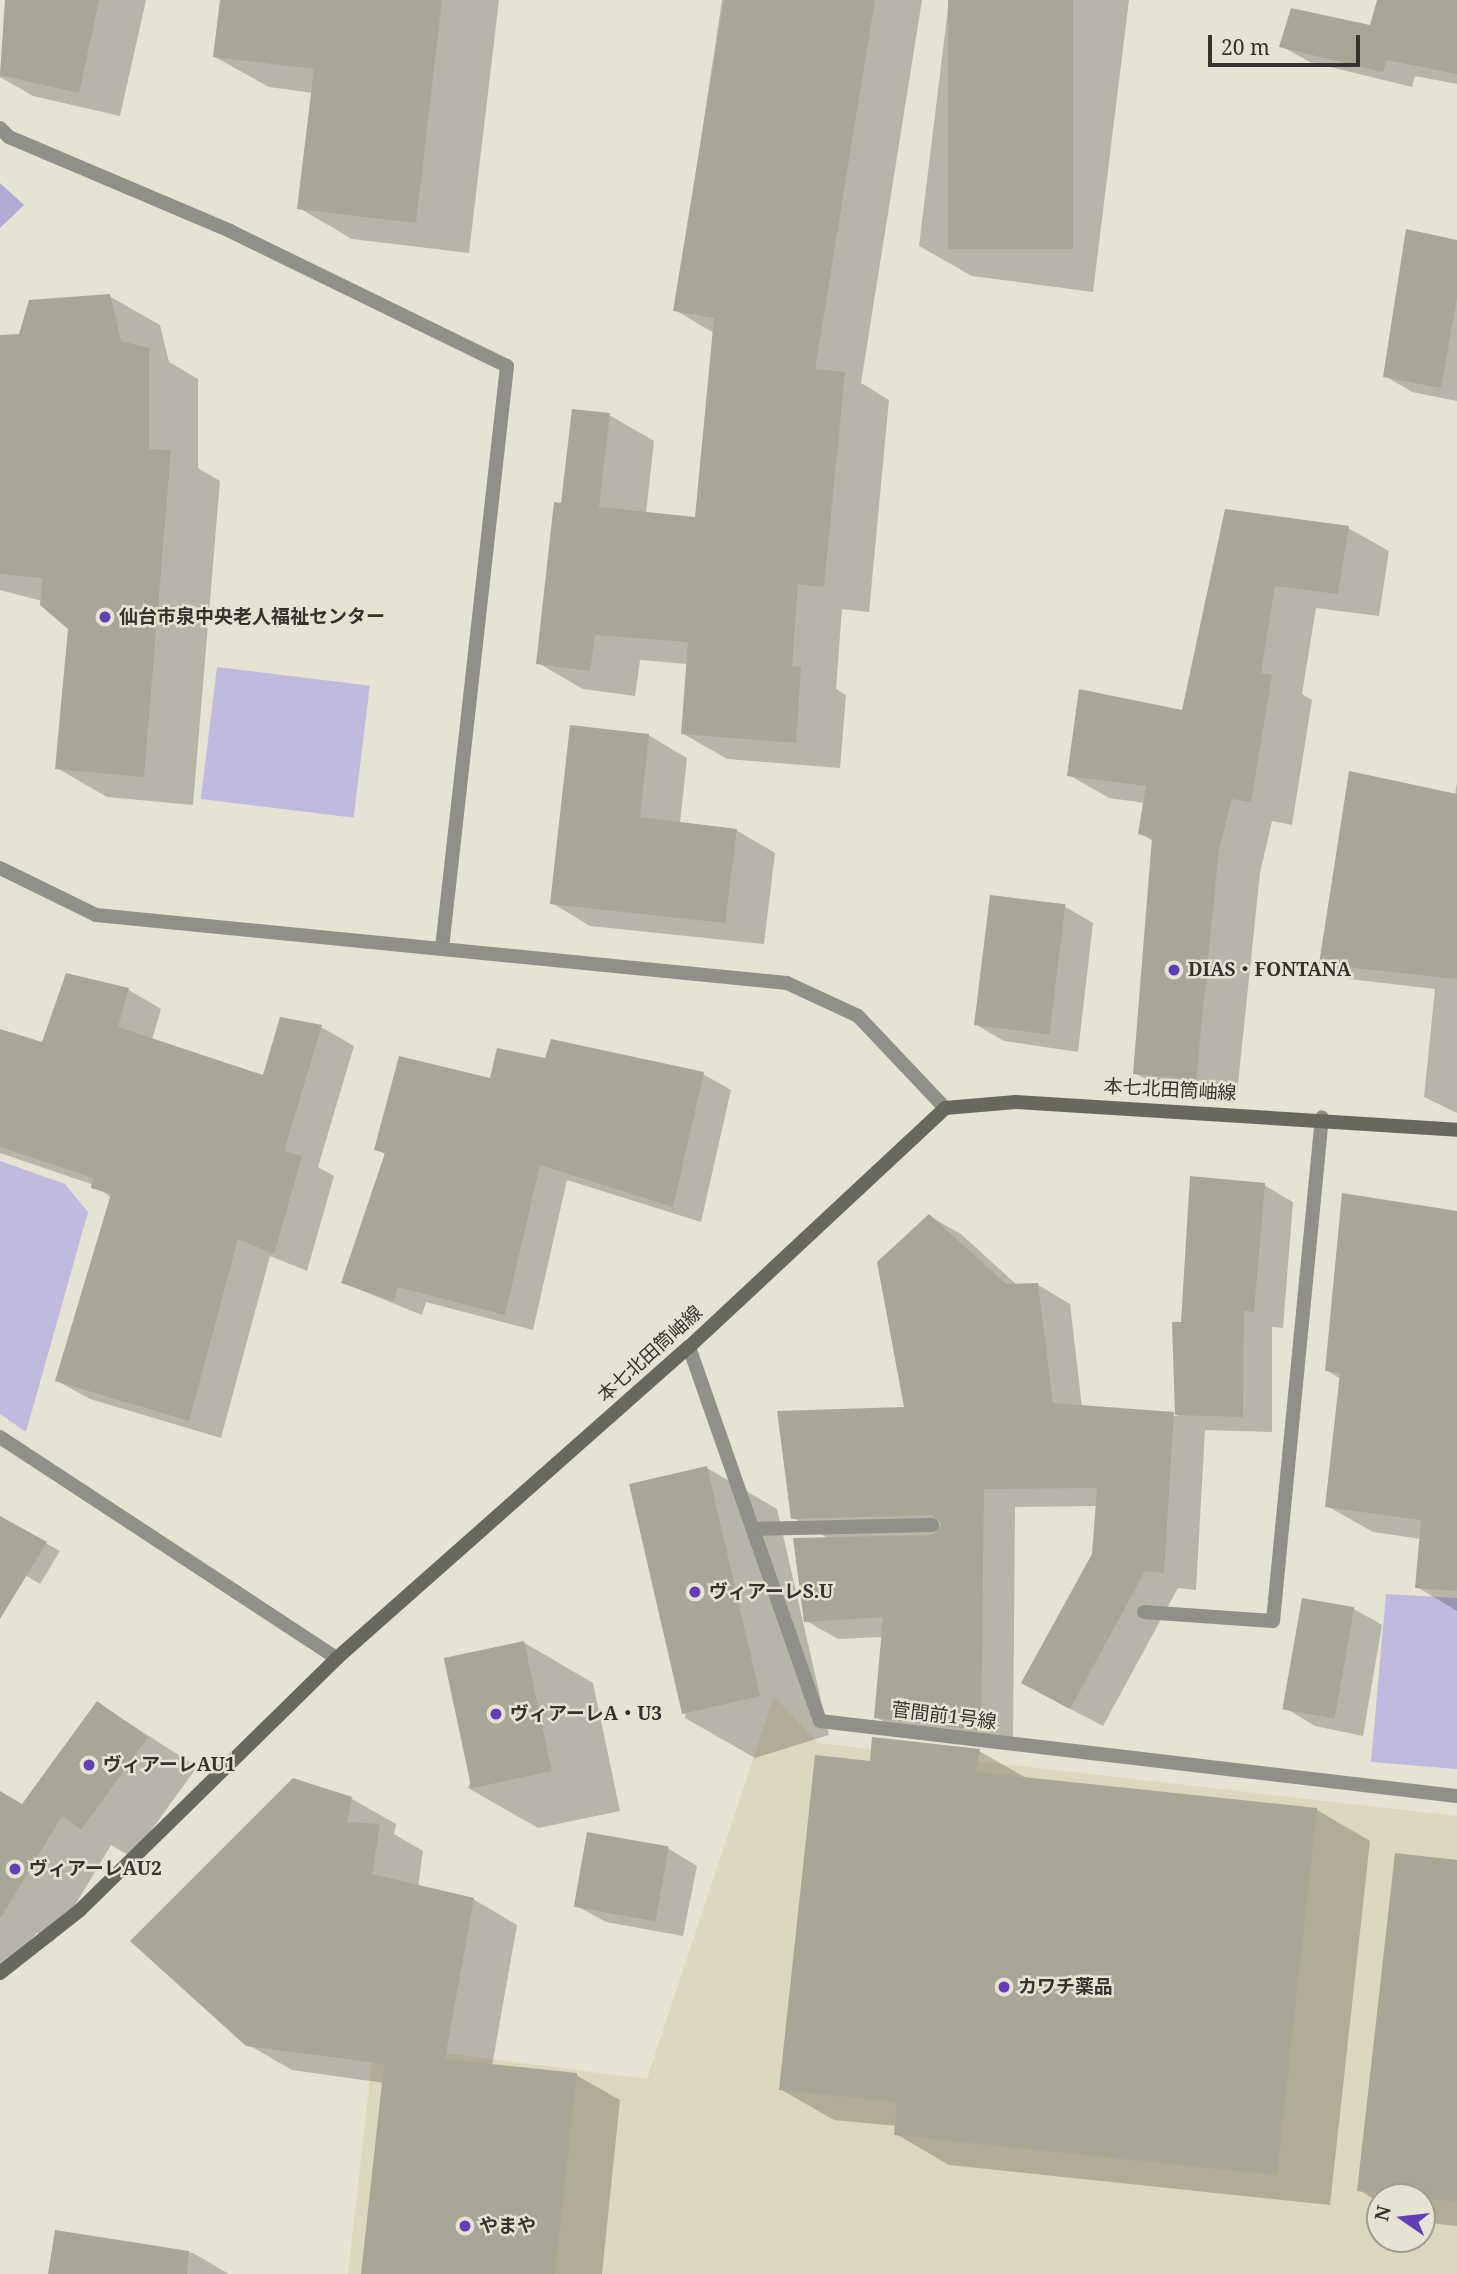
<!DOCTYPE html>
<html>
<head>
<meta charset="utf-8">
<style>
  body { margin:0 }
  #map { position:relative; width:1457px; height:2274px; overflow:hidden; background:#e6e3d2; font-family:"Noto Serif","Noto Sans JP",serif }
  div>[style] { position:absolute }
  .built>* { inset:0; background:#dcd8bf }
  .green>* { inset:0; background:#c0bae0; transform-origin:0 0 }
  .forest>* { inset:0; background:#b1aad5 }
  .shadow>* { inset:0; background:#0003 }
  .building>* { inset:0; background:#a8a695; transform-origin:0 0 }
  .street>* { height:14px; margin:-7px; padding:0 7px; transform-origin:7px; border-radius:7px; background:#908f88 }
  .secondary>* { height:14px; margin:-7px; padding:0 7px; transform-origin:7px; border-radius:7px; background:#69685d }
  .dots>* { width:19px; height:19px; translate:-50% -50%; box-sizing:border-box; border:4px solid #e6e3d2; border-radius:50% }
  span { translate:-50% -50%; white-space:nowrap; text-align:center; line-height:1.15; -webkit-text-stroke:5px #e6e3d2; paint-order:stroke }
  .poi-label { font-size:19px; color:#34332c; font-weight:700 }
  .left { translate:0 -50%; text-align:left }
  .street-label { font-size:19px; color:#34332c }
  .north { position:absolute; left:1366px; top:2183px; width:70px; height:70px; box-sizing:border-box; background:#e6e3d2; border:2px solid #9f9d90; border-radius:50%; rotate:284deg; font-size:19px; font-weight:700; line-height:28px; text-align:center; color:#34332c }
  .north::after { content:''; display:block; margin:auto; width:24px; height:32px; background:#623eb7; clip-path:polygon(50% 0,100% 100%,50% 72%,0 100%) }
  .scale { position:absolute; left:1208px; top:35px; width:152px; height:32px; box-sizing:border-box; border:4px solid #34332c; border-top:0; padding-left:9px; font-size:21px; line-height:24px; white-space:nowrap; color:#34332c; -webkit-text-stroke:5px #e6e3d2; paint-order:stroke }
</style>
</head>
<body>
<div id="map">
  <div class="built">
    <i style="clip-path:polygon(evenodd,774px 1696px,818px 1743px,1457px 1816px,1457px 2274px,348px 2274px,374px 2044px,647px 2079px,774px 1696px,1380px 2197px,1422px 2197px,1422px 2239px,1380px 2239px,1380px 2197px)"></i>
  </div>
  <div class="green">
    <i style="left:217px;top:667px;width:154px;height:133px;rotate:7deg"></i>
    <i style="clip-path:polygon(0 1161px,65px 1184px,88px 1212px,26px 1432px,0 1414px)"></i>
    <i style="clip-path:polygon(1386px 1594px,1457px 1598px,1457px 1769px,1371px 1762px)"></i>
  </div>
  <div class="forest">
    <i style="clip-path:polygon(0 183px,24px 205px,0 228px)"></i>
  </div>
  <div class="shadow">
    <i style="clip-path:polygon(7px 0,146px 0,120px 116px,33px 96px,0 77px)"></i>
    <i style="clip-path:polygon(222px 0,499px 0,469px 253px,352px 239px,299px 208px,313px 93px,269px 87px,215px 57px)"></i>
    <i style="clip-path:polygon(722px 0,922px 0,861px 383px,889px 400px,869px 612px,842px 609px,836px 689px,846px 695px,840px 768px,727px 759px,682px 733px,688px 664px,640px 660px,635px 696px,583px 689px,538px 663px,562px 505px,609px 415px,654px 441px,646px 514px,696px 519px,714px 333px,675px 310px)"></i>
    <i style="clip-path:polygon(949px 0,1129px 0,1093px 292px,972px 276px,919px 246px)"></i>
    <i style="clip-path:polygon(1379px 0,1457px 0,1457px 84px,1415px 76px,1412px 87px,1310px 62px,1281px 46px,1372px 27px)"></i>
    <i style="clip-path:polygon(1457px 241px,1457px 401px,1412px 392px,1385px 376px)"></i>
    <i style="clip-path:polygon(109px 296px,160px 325px,169px 362px,198px 379px,198px 468px,220px 481px,193px 805px,107px 797px,57px 768px,69px 628px,42px 601px,0 590px,0 336px,21px 336px)"></i>
    <i style="clip-path:polygon(1227px 511px,1348px 528px,1389px 551px,1379px 616px,1316px 608px,1302px 694px,1312px 700px,1292px 825px,1272px 821px,1260px 873px,1236px 1103px,1176px 1096px,1135px 1073px,1154px 842px,1140px 833px,1145px 803px,1109px 798px,1069px 775px,1183px 712px)"></i>
    <i style="clip-path:polygon(648px 735px,687px 758px,680px 823px,736px 830px,775px 853px,764px 944px,590px 926px,552px 903px)"></i>
    <i style="clip-path:polygon(1457px 782px,1457px 1113px,1424px 1097px,1435px 989px,1349px 979px,1321px 963px,1455px 795px)"></i>
    <i style="clip-path:polygon(1064px 906px,1093px 923px,1078px 1052px,1004px 1041px,975px 1024px)"></i>
    <i style="clip-path:polygon(67px 975px,129px 990px,161px 1009px,152px 1040px,265px 1077px,321px 1027px,354px 1046px,318px 1167px,334px 1176px,307px 1271px,270px 1256px,221px 1438px,90px 1399px,57px 1381px,112px 1198px,94px 1185px,0 1153px,0 1030px,43px 1044px)"></i>
    <i style="clip-path:polygon(546px 1060px,703px 1074px,731px 1090px,701px 1222px,567px 1180px,533px 1330px,426px 1302px,422px 1315px,343px 1283px,386px 1155px,377px 1149px,492px 1080px)"></i>
    <i style="clip-path:polygon(1264px 1185px,1293px 1202px,1283px 1328px,1272px 1327px,1272px 1432px,1205px 1430px,1196px 1590px,1178px 1588px,1103px 1726px,1055px 1701px,1093px 1554px,1097px 1506px,1015px 1507px,1013px 1748px,908px 1735px,876px 1717px,883px 1637px,838px 1639px,803px 1619px,829px 1539px,792px 1517px,906px 1408px,929px 1216px,961px 1234px,1017px 1285px,1038px 1285px,1070px 1304px,1082px 1407px,1177px 1416px,1174px 1323px,1182px 1324px)"></i>
    <i style="clip-path:polygon(1457px 1294px,1457px 1611px,1417px 1587px,1421px 1539px,1373px 1532px,1327px 1506px,1341px 1379px,1326px 1370px)"></i>
    <i style="clip-path:polygon(707px 1468px,777px 1509px,829px 1735px,755px 1758px,685px 1718px)"></i>
    <i style="clip-path:polygon(11px 1524px,60px 1551px,40px 1584px,0 1560px,0 1543px)"></i>
    <i style="clip-path:polygon(1304px 1600px,1354px 1609px,1382px 1625px,1363px 1736px,1315px 1726px,1287px 1709px)"></i>
    <i style="clip-path:polygon(523px 1642px,593px 1683px,620px 1811px,538px 1828px,468px 1788px)"></i>
    <i style="clip-path:polygon(98px 1703px,197px 1767px,132px 1857px,111px 1845px,53px 1942px,37px 1933px,0 1974px,0 1802px,23px 1806px)"></i>
    <i style="clip-path:polygon(979px 1751px,1028px 1779px,1317px 1810px,1370px 1841px,1330px 2205px,949px 2165px,896px 2134px,897px 2126px,834px 2120px,780px 2089px,872px 1763px)"></i>
    <i style="clip-path:polygon(293px 1780px,352px 1799px,396px 1824px,394px 1834px,423px 1851px,418px 1887px,473px 1899px,517px 1925px,492px 2066px,576px 2075px,620px 2100px,602px 2274px,363px 2274px,384px 2083px,292px 2070px,247px 2044px)"></i>
    <i style="clip-path:polygon(669px 1849px,697px 1866px,683px 1936px,606px 1922px,577px 1906px)"></i>
    <i style="clip-path:polygon(1457px 1862px,1457px 2226px,1422px 2222px,1422px 2197px,1380px 2197px,1380px 2203px,1359px 2190px)"></i>
    <i style="clip-path:polygon(57px 2232px,193px 2253px,229px 2274px,50px 2274px)"></i>
  </div>
  <div class="building">
    <i style="clip-path:polygon(5px 0,99px 0,79px 93px,0 75px)"></i>
    <i style="clip-path:polygon(220px 0,442px 0,416px 223px,297px 209px,314px 69px,213px 57px)"></i>
    <i style="clip-path:polygon(724px 0,875px 0,815px 369px,845px 372px,824px 587px,798px 584px,792px 666px,801px 667px,796px 743px,681px 734px,688px 642px,595px 635px,590px 671px,536px 664px,554px 502px,561px 503px,572px 409px,610px 413px,599px 507px,695px 517px,714px 318px,673px 311px)"></i>
    <i style="left:948px;top:0;width:125px;height:249px"></i>
    <i style="clip-path:polygon(1377px 0,1457px 0,1457px 74px,1387px 60px,1383px 72px,1279px 47px,1291px 8px,1370px 25px)"></i>
    <i style="clip-path:polygon(1406px 229px,1457px 240px,1457px 298px,1441px 388px,1383px 377px)"></i>
    <i style="clip-path:polygon(110px 294px,121px 341px,149px 348px,149px 449px,171px 450px,144px 777px,55px 769px,68px 629px,40px 605px,43px 578px,0 574px,0 335px,19px 334px,29px 300px)"></i>
    <i style="clip-path:polygon(1225px 509px,1349px 526px,1338px 594px,1275px 586px,1261px 673px,1272px 675px,1251px 802px,1232px 799px,1219px 849px,1196px 1080px,1133px 1074px,1152px 838px,1138px 834px,1146px 786px,1067px 776px,1079px 689px,1182px 710px)"></i>
    <i style="clip-path:polygon(570px 725px,649px 734px,640px 817px,737px 829px,725px 923px,550px 904px)"></i>
    <i style="clip-path:polygon(1349px 771px,1457px 794px,1457px 979px,1319px 964px)"></i>
    <i style="left:990px;top:895px;width:76px;height:131px;rotate:7deg"></i>
    <i style="clip-path:polygon(66px 973px,129px 988px,118px 1027px,263px 1075px,280px 1017px,322px 1025px,284px 1151px,302px 1156px,274px 1254px,238px 1239px,189px 1421px,55px 1381px,111px 1194px,91px 1188px,93px 1178px,0 1147px,0 1029px,42px 1042px)"></i>
    <i style="clip-path:polygon(551px 1039px,704px 1072px,673px 1207px,540px 1165px,505px 1315px,398px 1287px,394px 1301px,341px 1283px,385px 1153px,374px 1150px,399px 1056px,490px 1078px,497px 1048px,545px 1058px)"></i>
    <i style="clip-path:polygon(1190px 1176px,1265px 1183px,1254px 1312px,1244px 1311px,1243px 1417px,1175px 1415px,1172px 1322px,1181px 1322px)"></i>
    <i style="clip-path:polygon(1342px 1193px,1457px 1211px,1457px 1591px,1415px 1588px,1421px 1520px,1325px 1507px,1340px 1373px,1325px 1371px)"></i>
    <i style="clip-path:polygon(929px 1214px,1006px 1284px,1038px 1283px,1053px 1403px,1174px 1412px,1164px 1573px,1145px 1571px,1070px 1709px,1021px 1683px,1092px 1554px,1097px 1488px,984px 1489px,981px 1730px,874px 1718px,883px 1617px,804px 1622px,793px 1538px,932px 1535px,942px 1524px,932px 1515px,791px 1519px,777px 1411px,904px 1407px,877px 1262px)"></i>
    <i style="left:707px;top:1466px;width:236px;height:80px;rotate:77deg"></i>
    <i style="clip-path:polygon(0 1516px,47px 1542px,0 1619px)"></i>
    <i style="left:1302px;top:1598px;width:53px;height:113px;rotate:10deg"></i>
    <i style="left:524px;top:1641px;width:133px;height:82px;rotate:78deg"></i>
    <i style="clip-path:polygon(97px 1701px,148px 1737px,81px 1830px,62px 1816px,0 1919px,0 1791px,22px 1804px)"></i>
    <i style="clip-path:polygon(872px 1737px,980px 1749px,976px 1772px,1317px 1808px,1277px 2175px,894px 2135px,897px 2102px,779px 2090px,815px 1755px,870px 1761px)"></i>
    <i style="clip-path:polygon(293px 1778px,352px 1797px,347px 1822px,380px 1824px,372px 1874px,474px 1898px,445px 2059px,577px 2073px,555px 2274px,361px 2274px,384px 2064px,246px 2046px,130px 1941px)"></i>
    <i style="left:587px;top:1832px;width:83px;height:76px;rotate:10deg"></i>
    <i style="clip-path:polygon(1395px 1853px,1457px 1860px,1457px 2202px,1357px 2191px)"></i>
    <i style="clip-path:polygon(55px 2230px,189px 2251px,187px 2274px,48px 2274px)"></i>
  </div>
  <div class="street">
    <i style="left:0;top:128px;width:13px;rotate:45deg"></i>
    <i style="left:9px;top:137px;width:240px;rotate:23deg"></i>
    <i style="left:230px;top:231px;width:308px;rotate:26deg"></i>
    <i style="left:507px;top:366px;width:586px;rotate:96.37deg"></i>
    <i style="left:0;top:868px;width:107px;rotate:26.1deg"></i>
    <i style="left:96px;top:915px;width:694px;rotate:5.62deg"></i>
    <i style="left:787px;top:983px;width:78px;rotate:24.9deg"></i>
    <i style="left:858px;top:1016px;width:127px;rotate:46.6deg"></i>
    <i style="left:689px;top:1347px;width:396px;rotate:70.7deg"></i>
    <i style="left:820px;top:1721px;width:641px;rotate:6.72deg"></i>
    <i style="left:0;top:1437px;width:403px;rotate:33.3deg"></i>
    <i style="left:753px;top:1529px;width:179px;rotate:-1.3deg"></i>
    <i style="left:1144px;top:1612px;width:129px;rotate:4deg"></i>
    <i style="left:1273px;top:1621px;width:506px;rotate:-84.45deg"></i>
  </div>
  <div class="secondary">
    <i style="left:0;top:1973px;width:102px;rotate:-38.2deg"></i>
    <i style="left:80px;top:1910px;width:360px;rotate:-44.4deg"></i>
    <i style="left:337px;top:1658px;width:470px;rotate:-41.5deg"></i>
    <i style="left:689px;top:1347px;width:350px;rotate:-43deg"></i>
    <i style="left:945px;top:1108px;width:71px;rotate:-4.8deg"></i>
    <i style="left:1016px;top:1102px;width:442px;rotate:3.6deg"></i>
  </div>
  <div class="dots">
    <i style="left:105px;top:617px;background:#623eb7"></i>
    <i style="left:1174px;top:970px;background:#623eb7"></i>
    <i style="left:695px;top:1592px;background:#623eb7"></i>
    <i style="left:496px;top:1714px;background:#623eb7"></i>
    <i style="left:89px;top:1765px;background:#623eb7"></i>
    <i style="left:15px;top:1869px;background:#623eb7"></i>
    <i style="left:1004px;top:1987px;background:#623eb7"></i>
    <i style="left:465px;top:2226px;background:#623eb7"></i>
  </div>
  <div class="poi-label">
    <span class="left" style="left:119px;top:617px">仙台市泉中央老人福祉センター</span>
    <span class="left" style="left:1188px;top:970px">DIAS・FONTANA</span>
    <span class="left" style="left:709px;top:1592px">ヴィアーレS.U</span>
    <span class="left" style="left:510px;top:1714px">ヴィアーレA・U3</span>
    <span class="left" style="left:103px;top:1765px">ヴィアーレAU1</span>
    <span class="left" style="left:29px;top:1869px">ヴィアーレAU2</span>
    <span class="left" style="left:1018px;top:1987px">カワチ薬品</span>
    <span class="left" style="left:479px;top:2226px">やまや</span>
  </div>
  <div class="street-label">
    <span style="left:1170px;top:1090px;rotate:3deg">本七北田筒岫線</span>
    <span style="left:650px;top:1354px;rotate:-42deg">本七北田筒岫線</span>
    <span style="left:944px;top:1716px;rotate:7deg">菅間前1号線</span>
  </div>
  <div class="north">N</div>
  <div class="scale">20 m</div>
</div>
</body>
</html>
